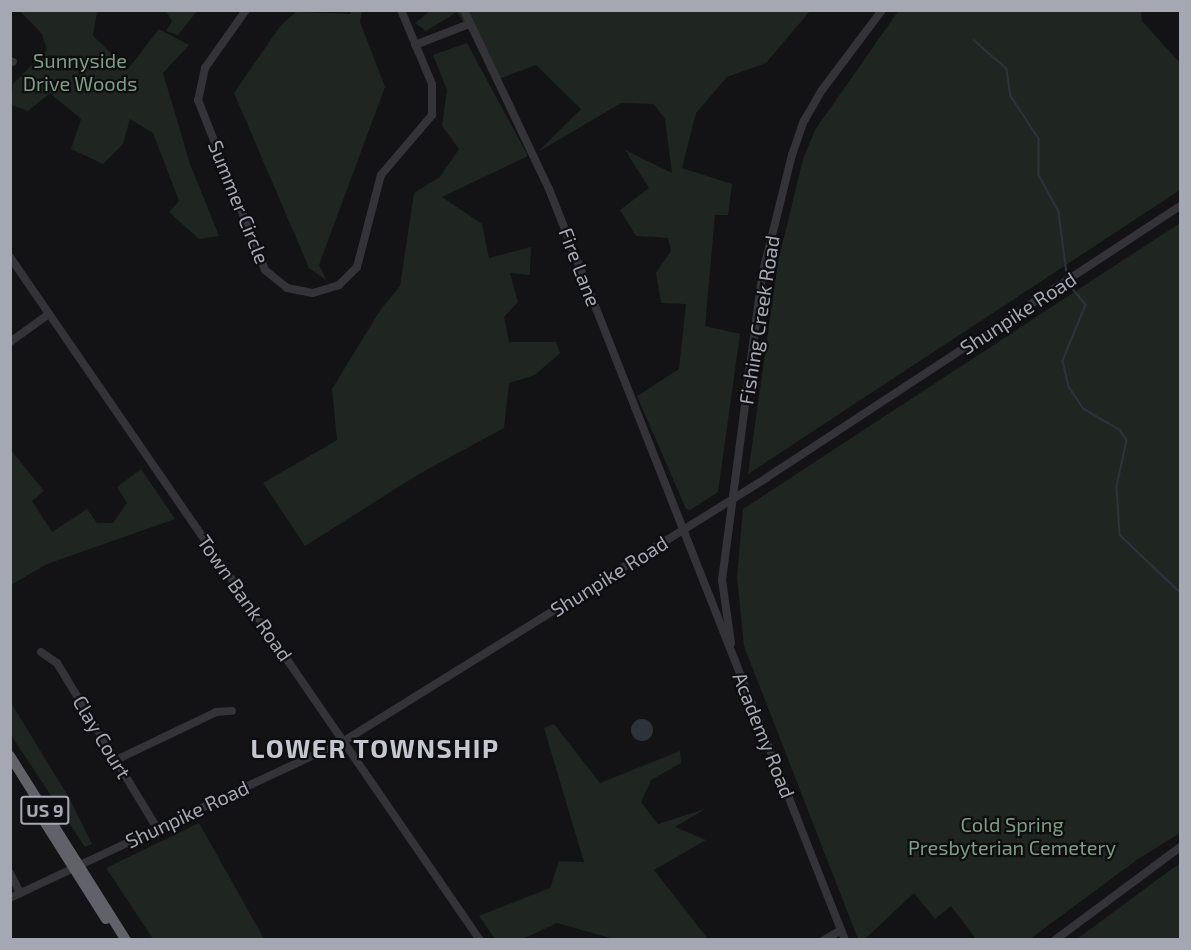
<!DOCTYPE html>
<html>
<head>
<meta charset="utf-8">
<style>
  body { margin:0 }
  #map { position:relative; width:1191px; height:950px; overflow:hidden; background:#131214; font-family:"Exo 2",sans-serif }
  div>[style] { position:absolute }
  .green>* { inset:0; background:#1f2621 }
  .water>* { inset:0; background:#2d333b }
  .round { border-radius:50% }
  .stream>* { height:1.5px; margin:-0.75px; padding:0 0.75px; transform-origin:0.75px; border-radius:0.75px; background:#2d333b }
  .minor>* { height:8px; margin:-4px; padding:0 4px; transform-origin:4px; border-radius:4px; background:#343438 }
  .highway>* { height:10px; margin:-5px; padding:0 5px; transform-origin:5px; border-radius:5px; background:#606169 }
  span { translate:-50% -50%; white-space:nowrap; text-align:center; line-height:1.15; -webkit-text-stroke:4.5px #0e0d0f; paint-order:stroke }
  .shield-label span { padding:2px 4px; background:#0e0d0f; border:2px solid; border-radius:4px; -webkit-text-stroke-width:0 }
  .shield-label { font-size:18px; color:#a5a7b3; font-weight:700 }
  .park-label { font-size:20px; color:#7d9d84 }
  .street-label { font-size:20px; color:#a5a7b3 }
  .district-label { font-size:26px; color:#c5c7d0; font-weight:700; letter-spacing:1.5px }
  .frame { position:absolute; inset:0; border:12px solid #a5a7b3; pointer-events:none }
</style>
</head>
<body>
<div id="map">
  <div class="green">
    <i style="clip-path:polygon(431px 10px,810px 11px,766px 63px,727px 77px,696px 113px,682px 168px,732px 184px,728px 215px,715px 215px,705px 326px,740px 334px,718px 492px,690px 510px,686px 509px,637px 396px,679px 369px,686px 304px,661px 303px,656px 273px,671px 251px,668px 238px,636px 236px,620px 210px,649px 188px,625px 150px,672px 173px,665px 119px,654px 104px,621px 103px,538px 152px,581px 109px,536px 65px,499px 79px,457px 12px,426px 31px,415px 23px)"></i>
    <i style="clip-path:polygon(899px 10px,1141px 11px,1142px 21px,1180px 63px,1180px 190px,748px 474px,778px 262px,803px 159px,815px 130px)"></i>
    <i style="clip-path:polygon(20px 11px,97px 11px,93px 36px,128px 69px,159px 29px,189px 45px,163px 73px,190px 164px,219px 236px,199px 239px,169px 212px,179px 201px,153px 133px,130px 119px,123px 144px,103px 164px,71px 149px,81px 119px,50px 93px,28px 111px,11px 105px,13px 84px,47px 50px,42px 34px)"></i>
    <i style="clip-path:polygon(166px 11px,197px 11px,178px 35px,166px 31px,172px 21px)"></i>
    <i style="clip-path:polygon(351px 11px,362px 11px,360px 22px,385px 87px,319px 265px,327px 281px,309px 268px,234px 93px,281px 25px,296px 12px,351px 14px)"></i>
    <i style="clip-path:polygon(467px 43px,528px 156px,442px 197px,482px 224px,489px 258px,531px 247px,530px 275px,510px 273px,518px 302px,504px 317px,509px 342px,556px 342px,560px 353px,535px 375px,509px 383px,504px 428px,419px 474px,305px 546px,263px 483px,337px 440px,332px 389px,381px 309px,400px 286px,414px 193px,440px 177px,459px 149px,442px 126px,447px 90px,433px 55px)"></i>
    <i style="clip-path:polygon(1180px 223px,1180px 833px,1138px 859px,1030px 939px,976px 939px,951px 906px,935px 919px,914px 893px,865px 939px,858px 939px,744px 646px,737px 577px,743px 509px)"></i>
    <i style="clip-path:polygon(11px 450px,44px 491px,32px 501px,52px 532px,87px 509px,97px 523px,113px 523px,127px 503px,117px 487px,141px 469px,175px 519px,47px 564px,11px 585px)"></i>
    <i style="clip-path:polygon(10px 701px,68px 796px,92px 844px,85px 847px,11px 735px)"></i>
    <i style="clip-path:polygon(554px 724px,600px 783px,680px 751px,681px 763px,651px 780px,641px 802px,658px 824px,705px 809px,675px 827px,706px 840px,654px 870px,708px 939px,614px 939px,557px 923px,523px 939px,495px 939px,479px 916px,550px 888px,559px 861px,584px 862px,544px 728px)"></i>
    <i style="clip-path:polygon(199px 823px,263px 937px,265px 939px,153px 939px,106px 868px)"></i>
    <i style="clip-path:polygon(1180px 864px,1180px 939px,1077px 939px,1173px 868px)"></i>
  </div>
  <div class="water">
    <i class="round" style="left:631px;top:719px;width:22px;height:22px"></i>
  </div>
  <div class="stream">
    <i style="left:974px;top:40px;width:44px;rotate:41.3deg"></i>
    <i style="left:1007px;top:69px;width:27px;rotate:82deg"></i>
    <i style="left:1011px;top:96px;width:51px;rotate:56.9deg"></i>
    <i style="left:1039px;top:139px;width:36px;rotate:90deg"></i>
    <i style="left:1039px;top:175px;width:42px;rotate:61.6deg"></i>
    <i style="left:1059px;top:212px;width:63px;rotate:82.6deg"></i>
    <i style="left:1073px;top:289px;width:21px;rotate:51deg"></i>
    <i style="left:1086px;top:305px;width:61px;rotate:112.3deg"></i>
    <i style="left:1063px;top:361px;width:27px;rotate:77deg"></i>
    <i style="left:1069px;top:387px;width:27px;rotate:56deg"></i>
    <i style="left:1084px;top:409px;width:42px;rotate:30.3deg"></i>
    <i style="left:1120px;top:430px;width:12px;rotate:55deg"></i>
    <i style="left:1127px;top:440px;width:48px;rotate:102deg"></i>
    <i style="left:1117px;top:487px;width:48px;rotate:86.4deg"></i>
    <i style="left:1120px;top:535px;width:83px;rotate:43.5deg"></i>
  </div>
  <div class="minor">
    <i style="left:246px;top:10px;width:71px;rotate:125.3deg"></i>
    <i style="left:205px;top:68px;width:33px;rotate:102deg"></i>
    <i style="left:198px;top:100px;width:183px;rotate:68.5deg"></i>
    <i style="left:265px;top:270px;width:28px;rotate:39deg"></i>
    <i style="left:287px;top:288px;width:26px;rotate:11deg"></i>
    <i style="left:313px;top:293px;width:27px;rotate:-17deg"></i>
    <i style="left:339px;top:285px;width:25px;rotate:-45deg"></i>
    <i style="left:357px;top:267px;width:95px;rotate:-75.4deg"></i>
    <i style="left:381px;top:175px;width:79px;rotate:-49.6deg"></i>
    <i style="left:432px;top:115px;width:31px;rotate:-90deg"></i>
    <i style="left:432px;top:84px;width:80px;rotate:-112.7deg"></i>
    <i style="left:464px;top:10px;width:198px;rotate:64.6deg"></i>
    <i style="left:549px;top:189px;width:807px;rotate:68.49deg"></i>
    <i style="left:415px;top:45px;width:58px;rotate:-21.3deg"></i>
    <i style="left:10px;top:61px;width:3px;rotate:18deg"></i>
    <i style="left:10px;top:257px;width:829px;rotate:55.47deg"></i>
    <i style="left:10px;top:342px;width:48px;rotate:-35.7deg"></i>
    <i style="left:731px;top:643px;width:64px;rotate:-98.1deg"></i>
    <i style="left:722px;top:580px;width:307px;rotate:-82.5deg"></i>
    <i style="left:762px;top:276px;width:125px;rotate:-76.1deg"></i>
    <i style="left:792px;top:155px;width:36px;rotate:-71deg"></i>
    <i style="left:804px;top:121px;width:36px;rotate:-60deg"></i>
    <i style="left:822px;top:90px;width:100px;rotate:-53.1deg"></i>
    <i style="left:41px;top:652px;width:19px;rotate:35deg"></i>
    <i style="left:57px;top:663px;width:193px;rotate:58.8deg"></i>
    <i style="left:116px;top:760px;width:111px;rotate:-25.6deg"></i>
    <i style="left:216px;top:712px;width:16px;rotate:-4deg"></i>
    <i style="left:10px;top:873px;width:22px;rotate:63deg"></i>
    <i style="left:10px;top:898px;width:369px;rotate:-25.2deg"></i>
    <i style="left:344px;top:741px;width:497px;rotate:-31.9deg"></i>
    <i style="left:766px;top:478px;width:495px;rotate:-33.3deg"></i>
    <i style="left:824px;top:940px;width:20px;rotate:-30deg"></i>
    <i style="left:1055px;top:940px;width:156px;rotate:-36.6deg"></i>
  </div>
  <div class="highway">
    <i style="left:10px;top:756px;width:218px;rotate:57.8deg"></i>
    <i style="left:37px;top:810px;width:129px;rotate:57.7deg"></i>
  </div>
  <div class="shield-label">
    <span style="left:45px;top:810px">US 9</span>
  </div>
  <div class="park-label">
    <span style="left:80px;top:72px">Sunnyside<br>Drive Woods</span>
    <span style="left:1012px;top:836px">Cold Spring<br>Presbyterian Cemetery</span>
  </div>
  <div class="street-label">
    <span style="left:239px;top:202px;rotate:68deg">Summer Circle</span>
    <span style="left:580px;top:267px;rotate:69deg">Fire Lane</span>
    <span style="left:1018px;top:313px;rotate:-33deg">Shunpike Road</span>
    <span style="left:759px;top:320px;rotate:-81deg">Fishing Creek Road</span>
    <span style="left:609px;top:576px;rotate:-32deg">Shunpike Road</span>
    <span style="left:245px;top:598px;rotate:55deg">Town Bank Road</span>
    <span style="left:764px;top:735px;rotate:68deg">Academy Road</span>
    <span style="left:102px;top:737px;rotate:59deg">Clay Court</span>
    <span style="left:187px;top:814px;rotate:-25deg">Shunpike Road</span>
  </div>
  <div class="district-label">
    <span style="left:375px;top:748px">LOWER TOWNSHIP</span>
  </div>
  <div class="frame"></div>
</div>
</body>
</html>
